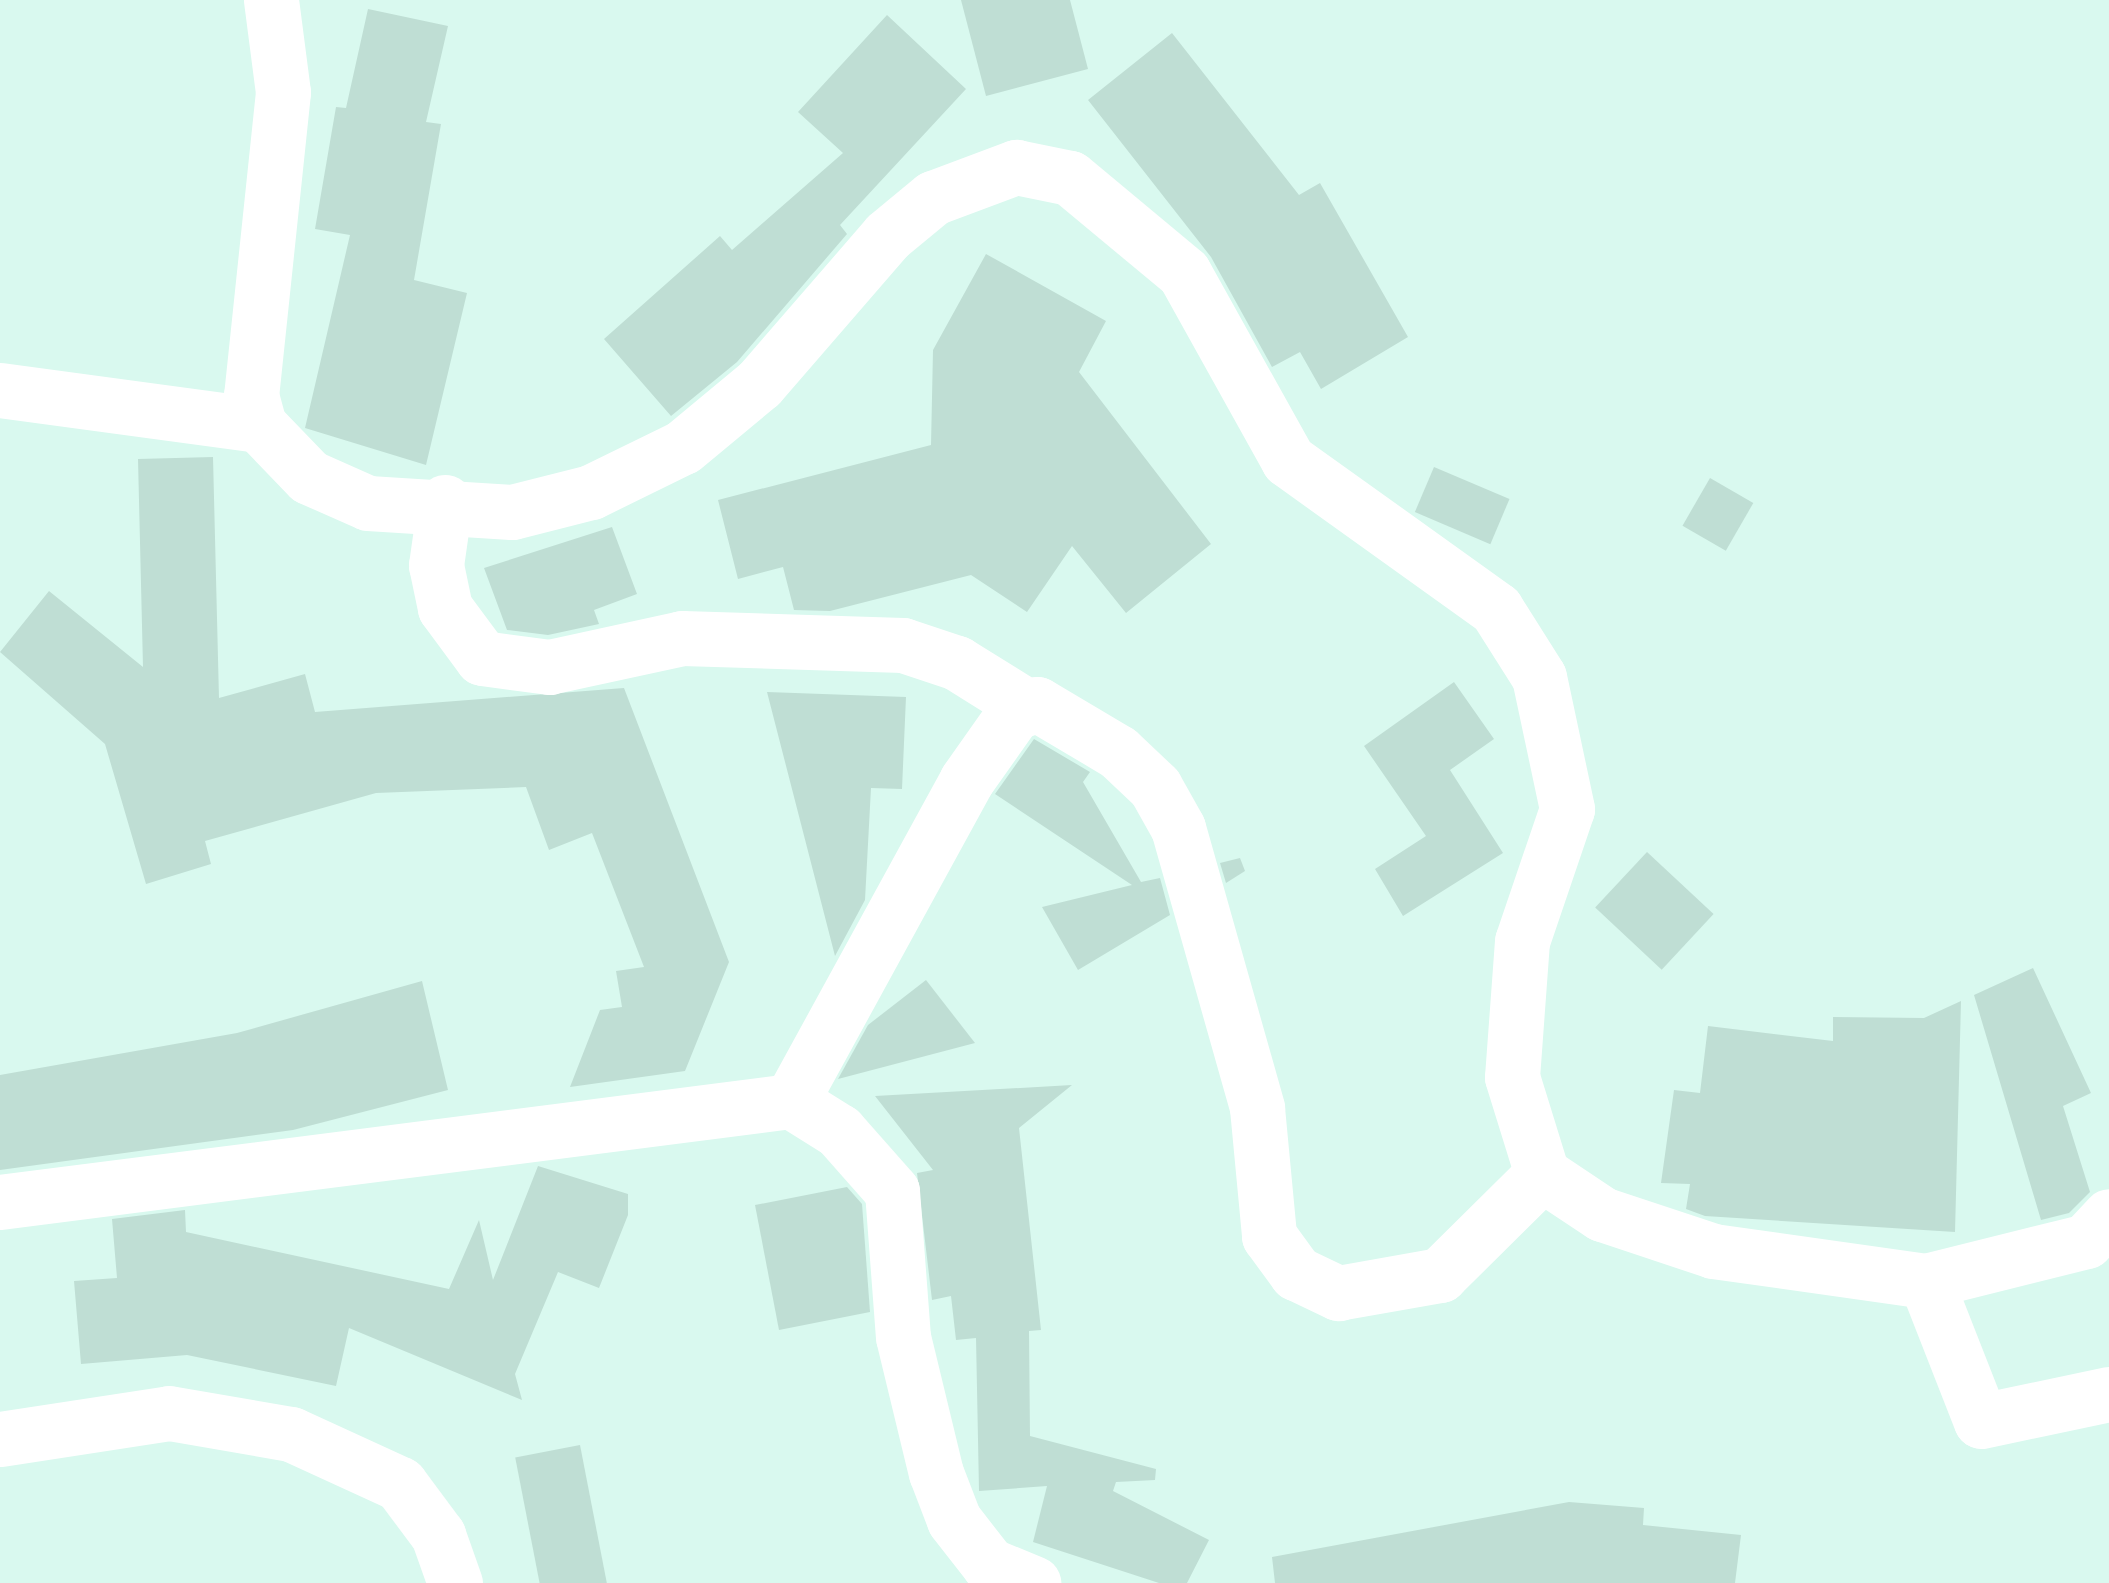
<!DOCTYPE html>
<html>
<head>
<meta charset="utf-8">
<style>
  body { margin:0 }
  #map { position:relative; width:2109px; height:1583px; overflow:hidden; background:#d9f9ef; font-family:Quicksand,sans-serif }
  div>[style] { position:absolute }
  .building>* { inset:0; background:#bfded4; transform-origin:0 0 }
  .street>* { height:55px; margin:-27.5px; padding:0 27.5px; transform-origin:27.5px; border-radius:27.5px; background:#fff }
  .secondary>* { height:55px; margin:-27.5px; padding:0 27.5px; transform-origin:27.5px; border-radius:27.5px; background:#fff }
  span { translate:-50% -50%; white-space:nowrap; text-align:center; line-height:1.15; -webkit-text-stroke:10px #d9f9ef; paint-order:stroke }
</style>
</head>
<body>
<div id="map">
  <div class="building">
    <i style="clip-path:polygon(961px 0,1070px 0,1088px 69px,986px 96px)"></i>
    <i style="clip-path:polygon(368px 9px,448px 26px,426px 122px,441px 124px,414px 280px,467px 293px,426px 465px,305px 428px,350px 235px,315px 229px,336px 107px,346px 108px)"></i>
    <i style="clip-path:polygon(887px 15px,966px 89px,840px 225px,847px 234px,737px 362px,671px 416px,604px 339px,720px 236px,732px 250px,843px 153px,798px 112px)"></i>
    <i style="clip-path:polygon(1172px 33px,1299px 195px,1320px 183px,1408px 337px,1321px 389px,1300px 352px,1272px 367px,1211px 257px,1088px 100px)"></i>
    <i style="clip-path:polygon(986px 254px,1106px 321px,1079px 372px,1211px 544px,1126px 613px,1072px 546px,1027px 612px,971px 575px,830px 611px,794px 610px,783px 567px,738px 579px,718px 500px,931px 445px,933px 350px)"></i>
    <i style="clip-path:polygon(213px 457px,219px 698px,305px 674px,315px 712px,624px 688px,729px 962px,685px 1071px,570px 1087px,600px 1010px,622px 1007px,616px 971px,644px 967px,592px 833px,549px 850px,526px 787px,376px 793px,205px 841px,211px 864px,146px 884px,105px 744px,0 652px,49px 591px,143px 667px,138px 459px)"></i>
    <i style="left:1434px;top:467px;width:82px;height:49px;rotate:23deg"></i>
    <i style="left:1710px;top:478px;width:50px;height:55px;rotate:30deg"></i>
    <i style="clip-path:polygon(612px 527px,637px 594px,594px 610px,599px 624px,548px 635px,507px 630px,484px 568px)"></i>
    <i style="clip-path:polygon(1454px 682px,1494px 739px,1450px 770px,1503px 853px,1403px 916px,1375px 869px,1426px 836px,1364px 746px)"></i>
    <i style="clip-path:polygon(767px 692px,906px 697px,902px 789px,871px 788px,865px 900px,835px 956px)"></i>
    <i style="clip-path:polygon(1034px 739px,1090px 772px,1083px 782px,1141px 882px,1160px 878px,1170px 915px,1078px 970px,1042px 907px,1132px 885px,995px 794px)"></i>
    <i style="left:1647px;top:852px;width:91px;height:76px;rotate:43deg"></i>
    <i style="clip-path:polygon(1240px 858px,1245px 871px,1226px 883px,1220px 863px)"></i>
    <i style="clip-path:polygon(2033px 968px,2091px 1093px,2063px 1106px,2090px 1192px,2069px 1213px,2041px 1220px,1974px 995px)"></i>
    <i style="clip-path:polygon(926px 980px,975px 1043px,838px 1079px,868px 1025px)"></i>
    <i style="clip-path:polygon(422px 981px,448px 1090px,293px 1130px,0 1170px,0 1075px,237px 1033px)"></i>
    <i style="clip-path:polygon(1961px 1001px,1955px 1232px,1705px 1216px,1686px 1209px,1690px 1184px,1661px 1183px,1674px 1090px,1700px 1093px,1708px 1026px,1833px 1041px,1833px 1017px,1924px 1018px)"></i>
    <i style="clip-path:polygon(1072px 1085px,1019px 1128px,1041px 1330px,1029px 1331px,1030px 1436px,1156px 1469px,1155px 1480px,1116px 1482px,1113px 1491px,1209px 1540px,1187px 1583px,1159px 1583px,1033px 1542px,1047px 1486px,979px 1491px,976px 1338px,956px 1340px,951px 1296px,932px 1300px,917px 1173px,933px 1170px,875px 1096px)"></i>
    <i style="clip-path:polygon(538px 1166px,628px 1194px,628px 1215px,599px 1288px,558px 1272px,515px 1374px,522px 1400px,349px 1328px,336px 1386px,187px 1355px,81px 1364px,74px 1281px,117px 1278px,112px 1219px,185px 1210px,186px 1232px,449px 1289px,479px 1220px,493px 1280px)"></i>
    <i style="clip-path:polygon(847px 1187px,862px 1204px,870px 1312px,779px 1330px,755px 1205px)"></i>
    <i style="left:580px;top:1445px;width:141px;height:66px;rotate:79deg"></i>
    <i style="clip-path:polygon(1569px 1502px,1644px 1508px,1643px 1525px,1741px 1535px,1735px 1583px,1275px 1583px,1272px 1557px)"></i>
  </div>
  <div class="street">
    <i style="left:271px;top:0;width:93px;rotate:82.6deg"></i>
    <i style="left:283px;top:92px;width:305px;rotate:96deg"></i>
    <i style="left:251px;top:395px;width:31px;rotate:75deg"></i>
    <i style="left:259px;top:425px;width:72px;rotate:46.1deg"></i>
    <i style="left:309px;top:477px;width:64px;rotate:23.8deg"></i>
    <i style="left:368px;top:503px;width:144px;rotate:3.6deg"></i>
    <i style="left:512px;top:512px;width:81px;rotate:-14.2deg"></i>
    <i style="left:591px;top:492px;width:102px;rotate:-26.1deg"></i>
    <i style="left:683px;top:447px;width:99px;rotate:-39.7deg"></i>
    <i style="left:759px;top:384px;width:196px;rotate:-49.1deg"></i>
    <i style="left:887px;top:236px;width:60px;rotate:-39.6deg"></i>
    <i style="left:933px;top:198px;width:89px;rotate:-20.5deg"></i>
    <i style="left:1016px;top:167px;width:55px;rotate:11.5deg"></i>
    <i style="left:1070px;top:178px;width:148px;rotate:39.8deg"></i>
    <i style="left:1184px;top:273px;width:214px;rotate:60.9deg"></i>
    <i style="left:1288px;top:460px;width:256px;rotate:35.6deg"></i>
    <i style="left:1496px;top:609px;width:80px;rotate:57.7deg"></i>
    <i style="left:1539px;top:677px;width:135px;rotate:78deg"></i>
    <i style="left:1567px;top:809px;width:139px;rotate:108.8deg"></i>
    <i style="left:1522px;top:941px;width:136px;rotate:94.2deg"></i>
    <i style="left:1512px;top:1077px;width:102px;rotate:72.8deg"></i>
    <i style="left:1542px;top:1174px;width:72px;rotate:33.7deg"></i>
    <i style="left:1602px;top:1214px;width:117px;rotate:18.4deg"></i>
    <i style="left:1713px;top:1251px;width:215px;rotate:8deg"></i>
    <i style="left:1926px;top:1281px;width:165px;rotate:-14deg"></i>
    <i style="left:2086px;top:1241px;width:34px;rotate:-47deg"></i>
    <i style="left:0;top:390px;width:261px;rotate:7.7deg"></i>
    <i style="left:445px;top:502px;width:64px;rotate:98.1deg"></i>
    <i style="left:436px;top:565px;width:44px;rotate:78.2deg"></i>
    <i style="left:445px;top:608px;width:62px;rotate:53.5deg"></i>
    <i style="left:482px;top:658px;width:68px;rotate:7.7deg"></i>
    <i style="left:549px;top:667px;width:136px;rotate:-12.3deg"></i>
    <i style="left:682px;top:638px;width:221px;rotate:1.8deg"></i>
    <i style="left:903px;top:645px;width:57px;rotate:18.4deg"></i>
    <i style="left:957px;top:663px;width:81px;rotate:31.9deg"></i>
    <i style="left:791px;top:1101px;width:365px;rotate:-61.3deg"></i>
    <i style="left:966px;top:781px;width:83px;rotate:-54.8deg"></i>
    <i style="left:1014px;top:713px;width:25px;rotate:-21deg"></i>
    <i style="left:1037px;top:704px;width:94px;rotate:30.7deg"></i>
    <i style="left:1118px;top:752px;width:51px;rotate:43.4deg"></i>
    <i style="left:1155px;top:787px;width:47px;rotate:60.7deg"></i>
    <i style="left:1178px;top:828px;width:291px;rotate:74.2deg"></i>
    <i style="left:1257px;top:1108px;width:129px;rotate:84.6deg"></i>
    <i style="left:1269px;top:1236px;width:46px;rotate:53.9deg"></i>
    <i style="left:1296px;top:1273px;width:47px;rotate:25.5deg"></i>
    <i style="left:1338px;top:1293px;width:104px;rotate:-10deg"></i>
    <i style="left:1440px;top:1275px;width:144px;rotate:-44.7deg"></i>
    <i style="left:0;top:1202px;width:797px;rotate:-7.28deg"></i>
    <i style="left:791px;top:1101px;width:57px;rotate:32deg"></i>
    <i style="left:839px;top:1131px;width:80px;rotate:48.5deg"></i>
    <i style="left:892px;top:1191px;width:146px;rotate:85.7deg"></i>
    <i style="left:903px;top:1337px;width:140px;rotate:76.4deg"></i>
    <i style="left:936px;top:1473px;width:50px;rotate:69deg"></i>
    <i style="left:954px;top:1520px;width:57px;rotate:52.1deg"></i>
    <i style="left:989px;top:1565px;width:48px;rotate:22.2deg"></i>
    <i style="left:1926px;top:1281px;width:150px;rotate:68.6deg"></i>
    <i style="left:1981px;top:1421px;width:131px;rotate:-11.9deg"></i>
  </div>
  <div class="secondary">
    <i style="left:0;top:1439px;width:171px;rotate:-8.7deg"></i>
    <i style="left:169px;top:1413px;width:124px;rotate:9.8deg"></i>
    <i style="left:291px;top:1434px;width:120px;rotate:24.6deg"></i>
    <i style="left:400px;top:1484px;width:64px;rotate:53.3deg"></i>
    <i style="left:438px;top:1535px;width:51px;rotate:70.5deg"></i>
  </div>
</div>
</body>
</html>
